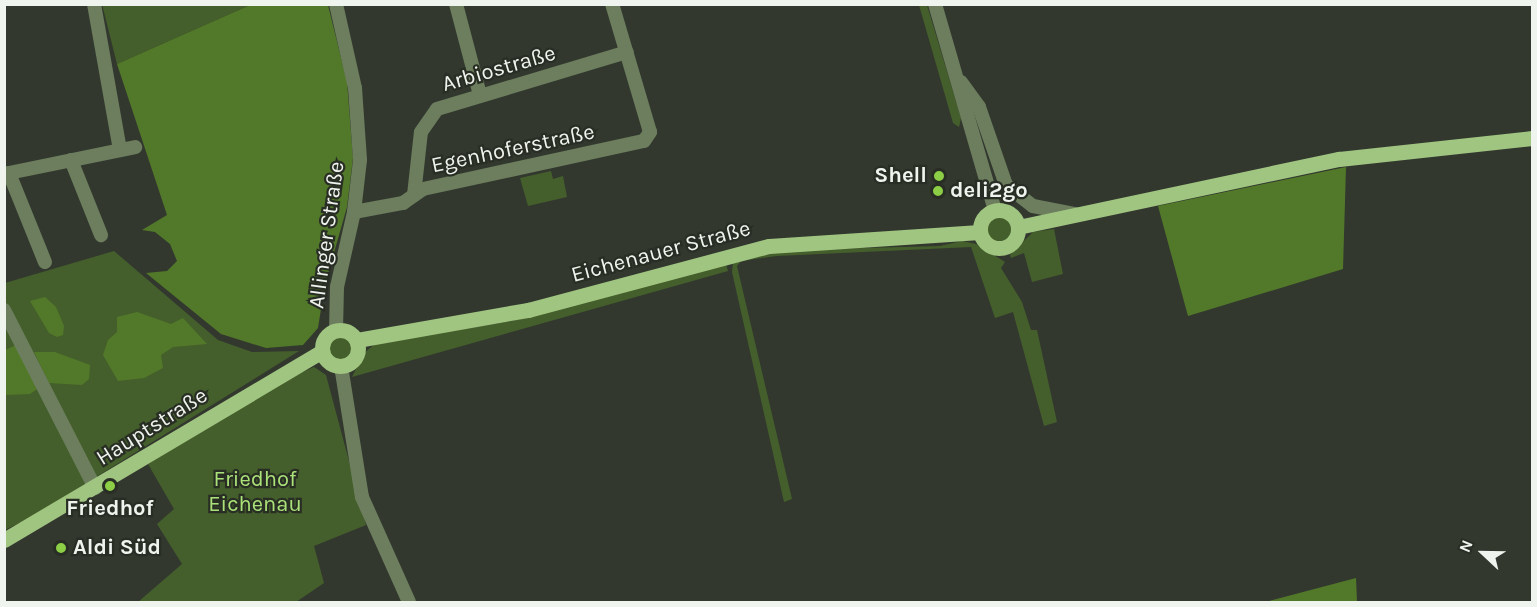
<!DOCTYPE html>
<html>
<head>
<meta charset="utf-8">
<style>
  body { margin:0 }
  #map { position:relative; width:1537px; height:607px; overflow:hidden; background:#33382f; font-family:Karla,sans-serif }
  div>[style] { position:absolute }
  .green>* { inset:0; background:#445f2b }
  .round { border-radius:50% }
  .forest>* { inset:0; background:#527929 }
  .minor>* { height:14px; margin:-7px; padding:0 7px; transform-origin:7px; border-radius:7px; background:#6c7e5d }
  .major>* { height:15px; margin:-7.5px; padding:0 7.5px; transform-origin:7.5px; border-radius:7.5px; background:#a0c581 }
  .major>.ring { margin:-7.5px; padding:0; box-sizing:content-box; background:none; border:15px solid #a0c581; border-radius:50% }
  .dots>* { width:16px; height:16px; translate:-50% -50%; box-sizing:border-box; border:3px solid #292e25; border-radius:50% }
  span { translate:-50% -50%; white-space:nowrap; text-align:center; line-height:1.15; -webkit-text-stroke:4.5px #292e25; paint-order:stroke }
  .street-label { font-size:22px; color:#f0f4ee }
  .poi-label { font-size:22px; color:#f0f4ee; font-weight:700 }
  .right { translate:-100% -50%; text-align:right }
  .left { translate:0 -50%; text-align:left }
  .park-label { font-size:22px; color:#aae178 }
  .frame { position:absolute; inset:0; border:6px solid #f0f4ee; pointer-events:none }
  .north { position:absolute; left:1453px; top:523px; width:60px; height:60px; -webkit-text-stroke:4px #292e25; paint-order:stroke; rotate:292deg; font-size:16px; font-weight:700; line-height:24px; text-align:center; color:#f0f4ee }
  .north::after { content:''; display:block; margin:auto; width:21px; height:27px; background:#f0f4ee; clip-path:polygon(50% 0,100% 100%,50% 72%,0 100%) }
</style>
</head>
<body>
<div id="map">
  <div class="green">
    <i style="clip-path:polygon(102px 4px,250px 5px,117px 64px)"></i>
    <i style="clip-path:polygon(919px 5px,927px 5px,961px 118px,959px 127px,953px 123px)"></i>
    <i style="clip-path:polygon(551px 171px,553px 179px,563px 176px,567px 197px,528px 206px,520px 178px)"></i>
    <i class="round" style="left:984px;top:214px;width:30px;height:30px"></i>
    <i style="clip-path:polygon(1054px 229px,1063px 274px,1032px 282px,1024px 253px,1011px 258px,1010px 255px,1033px 232px)"></i>
    <i style="clip-path:polygon(962px 241px,976px 244px,1005px 262px,1001px 268px,1022px 302px,1031px 330px,1037px 330px,1057px 422px,1044px 426px,1013px 312px,995px 318px,971px 247px,777px 256px,741px 261px,737px 266px,792px 499px,784px 502px,732px 272px,733px 262px,786px 250px,940px 246px)"></i>
    <i style="clip-path:polygon(114px 251px,218px 340px,252px 352px,299px 351px,30px 518px,5px 530px,5px 283px)"></i>
    <i style="clip-path:polygon(726px 264px,728px 271px,352px 377px,364px 353px,375px 344px,511px 321px)"></i>
    <i class="round" style="left:326px;top:334px;width:28px;height:28px"></i>
    <i style="clip-path:polygon(314px 367px,326px 375px,366px 525px,314px 546px,324px 583px,296px 602px,138px 602px,182px 564px,157px 524px,174px 509px,148px 464px,269px 387px)"></i>
  </div>
  <div class="forest">
    <i style="clip-path:polygon(250px 5px,328px 5px,347px 82px,353px 158px,347px 207px,325px 284px,318px 328px,303px 345px,266px 348px,221px 334px,146px 273px,167px 271px,177px 261px,170px 244px,155px 232px,142px 230px,167px 215px,117px 64px)"></i>
    <i style="clip-path:polygon(1346px 167px,1343px 269px,1188px 316px,1158px 206px)"></i>
    <i style="clip-path:polygon(45px 297px,56px 307px,64px 326px,63px 335px,57px 337px,49px 333px,30px 301px)"></i>
    <i style="clip-path:polygon(137px 312px,171px 324px,183px 318px,207px 344px,173px 347px,161px 355px,163px 368px,144px 378px,118px 381px,103px 355px,108px 340px,117px 332px,117px 317px)"></i>
    <i style="clip-path:polygon(16px 345px,37px 389px,30px 394px,5px 395px,5px 350px)"></i>
    <i style="clip-path:polygon(34px 352px,55px 352px,90px 365px,89px 379px,82px 385px,49px 383px)"></i>
    <i style="clip-path:polygon(1356px 578px,1357px 602px,1265px 602px)"></i>
  </div>
  <div class="minor">
    <i style="left:94px;top:4px;width:148px;rotate:79.9deg"></i>
    <i style="left:336px;top:4px;width:86px;rotate:77.3deg"></i>
    <i style="left:355px;top:88px;width:72px;rotate:86deg"></i>
    <i style="left:360px;top:160px;width:52px;rotate:96.6deg"></i>
    <i style="left:354px;top:212px;width:77px;rotate:102.8deg"></i>
    <i style="left:337px;top:287px;width:44px;rotate:91.3deg"></i>
    <i style="left:456px;top:4px;width:94px;rotate:75.2deg"></i>
    <i style="left:935px;top:4px;width:215px;rotate:73.8deg"></i>
    <i style="left:961px;top:82px;width:31px;rotate:54deg"></i>
    <i style="left:979px;top:107px;width:83px;rotate:70.9deg"></i>
    <i style="left:1006px;top:185px;width:34px;rotate:38deg"></i>
    <i style="left:1033px;top:206px;width:43px;rotate:10.8deg"></i>
    <i style="left:71px;top:160px;width:81px;rotate:68.2deg"></i>
    <i style="left:9px;top:173px;width:96px;rotate:68deg"></i>
    <i style="left:4px;top:174px;width:134px;rotate:-11.6deg"></i>
    <i style="left:414px;top:195px;width:63px;rotate:-83.7deg"></i>
    <i style="left:421px;top:132px;width:28px;rotate:-55deg"></i>
    <i style="left:437px;top:109px;width:198px;rotate:-16.7deg"></i>
    <i style="left:354px;top:212px;width:50px;rotate:-10.4deg"></i>
    <i style="left:403px;top:203px;width:24px;rotate:-35deg"></i>
    <i style="left:423px;top:189px;width:226px;rotate:-12.3deg"></i>
    <i style="left:644px;top:141px;width:11px;rotate:-56deg"></i>
    <i style="left:650px;top:132px;width:134px;rotate:-106.5deg"></i>
    <i style="left:4px;top:310px;width:200px;rotate:62.9deg"></i>
    <i style="left:341px;top:366px;width:133px;rotate:80.9deg"></i>
    <i style="left:362px;top:497px;width:115px;rotate:65.9deg"></i>
  </div>
  <div class="major">
    <i class="ring" style="left:980px;top:210px;width:23px;height:23px"></i>
    <i style="left:1018px;top:227px;width:328px;rotate:-12deg"></i>
    <i style="left:1339px;top:159px;width:194px;rotate:-6.2deg"></i>
    <i class="ring" style="left:322px;top:330px;width:21px;height:21px"></i>
    <i style="left:357px;top:340px;width:174px;rotate:-10deg"></i>
    <i style="left:528px;top:310px;width:249px;rotate:-14.9deg"></i>
    <i style="left:769px;top:246px;width:211px;rotate:-3.8deg"></i>
    <i style="left:4px;top:540px;width:370px;rotate:-30.7deg"></i>
  </div>
  <div class="dots">
    <i style="left:939px;top:176px;background:#8cce45"></i>
    <i style="left:938px;top:191px;background:#8cce45"></i>
    <i style="left:110px;top:486px;background:#8cce45"></i>
    <i style="left:61px;top:548px;background:#8cce45"></i>
  </div>
  <div class="street-label">
    <span style="left:499px;top:69px;rotate:-16deg">Arbiostraße</span>
    <span style="left:513px;top:149px;rotate:-12deg">Egenhoferstraße</span>
    <span style="left:327px;top:235px;rotate:-82deg">Allinger Straße</span>
    <span style="left:661px;top:252px;rotate:-15deg">Eichenauer Straße</span>
    <span style="left:152px;top:427px;rotate:-32deg">Hauptstraße</span>
  </div>
  <div class="poi-label">
    <span class="right" style="left:927px;top:176px">Shell</span>
    <span class="left" style="left:950px;top:191px">deli2go</span>
    <span style="left:110px;top:509px">Friedhof</span>
    <span class="left" style="left:73px;top:548px">Aldi Süd</span>
  </div>
  <div class="park-label">
    <span style="left:255px;top:492px">Friedhof<br>Eichenau</span>
  </div>
  <div class="frame"></div>
  <div class="north">N</div>
</div>
</body>
</html>
